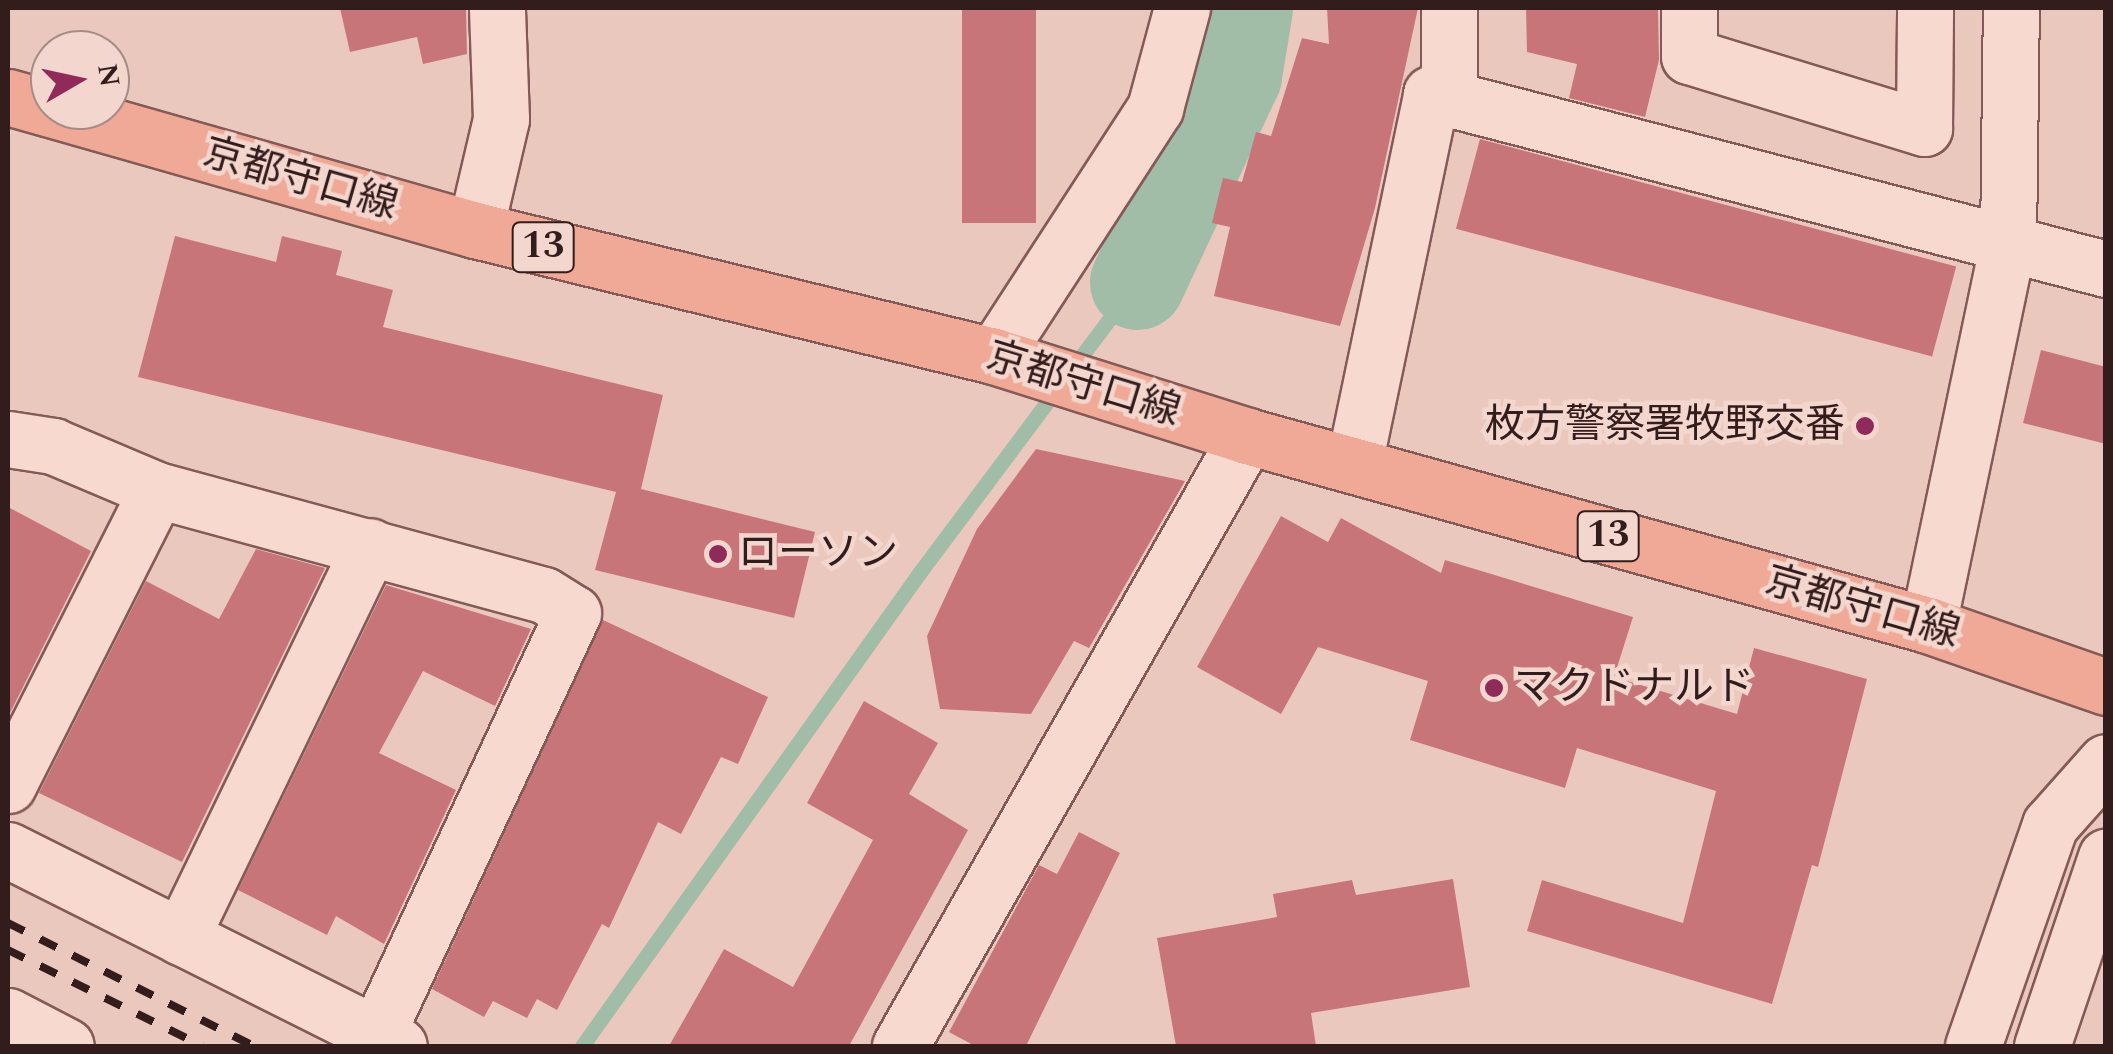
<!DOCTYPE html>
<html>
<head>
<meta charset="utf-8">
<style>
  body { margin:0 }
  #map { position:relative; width:2113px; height:1054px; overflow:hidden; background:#ebc8be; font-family:Spectral,"Noto Sans JP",serif }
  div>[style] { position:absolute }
  .stream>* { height:15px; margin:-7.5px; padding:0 7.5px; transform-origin:7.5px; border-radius:7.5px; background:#a1bda8 }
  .river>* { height:95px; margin:-47.5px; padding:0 47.5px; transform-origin:47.5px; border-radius:47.5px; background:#a1bda8 }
  .building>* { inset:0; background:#c87579; transform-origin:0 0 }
  .roads { filter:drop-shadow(2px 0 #835a57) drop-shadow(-2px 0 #835a57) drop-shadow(0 2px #835a57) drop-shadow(0 -2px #835a57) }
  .minor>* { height:55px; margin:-27.5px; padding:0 27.5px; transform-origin:27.5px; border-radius:27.5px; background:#f7d9d0 }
  .major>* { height:55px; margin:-27.5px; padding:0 27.5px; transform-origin:27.5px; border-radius:27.5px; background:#efa996 }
  .rail>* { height:8px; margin-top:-4px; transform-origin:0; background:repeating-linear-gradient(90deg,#331c1c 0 18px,transparent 0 36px) }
  .dots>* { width:28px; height:28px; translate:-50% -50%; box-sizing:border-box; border:5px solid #f3d6cd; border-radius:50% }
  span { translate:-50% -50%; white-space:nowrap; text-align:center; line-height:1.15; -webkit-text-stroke:9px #f3d6cd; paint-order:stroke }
  .shield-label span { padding:2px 8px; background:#f3d6cd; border:2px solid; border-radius:8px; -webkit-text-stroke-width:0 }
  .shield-label { font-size:38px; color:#331c1c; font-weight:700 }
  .street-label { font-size:40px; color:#331c1c }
  .poi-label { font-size:40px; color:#331c1c }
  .right { translate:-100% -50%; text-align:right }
  .left { translate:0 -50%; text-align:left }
  .frame { position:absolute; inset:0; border:10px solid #331c1c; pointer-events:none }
  .north { position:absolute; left:30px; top:30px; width:100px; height:100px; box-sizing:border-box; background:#f3d6cd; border:2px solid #a68c86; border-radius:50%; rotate:81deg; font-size:28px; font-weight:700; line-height:40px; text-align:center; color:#331c1c }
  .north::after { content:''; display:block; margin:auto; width:35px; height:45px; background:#8f2a5a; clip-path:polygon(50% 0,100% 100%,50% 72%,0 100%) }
</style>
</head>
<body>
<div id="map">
  <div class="stream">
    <i style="left:582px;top:1046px;width:582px;rotate:-54.51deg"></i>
    <i style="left:920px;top:572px;width:362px;rotate:-53.2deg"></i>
  </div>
  <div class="river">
    <i style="left:1137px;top:282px;width:229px;rotate:-64.9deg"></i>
    <i style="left:1234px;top:75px;width:68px;rotate:-80.7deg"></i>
  </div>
  <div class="building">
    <i style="clip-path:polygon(340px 8px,466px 8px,467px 54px,423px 64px,417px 37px,350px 52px)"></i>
    <i style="left:962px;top:8px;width:74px;height:215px"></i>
    <i style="clip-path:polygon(1327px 8px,1418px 8px,1375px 208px,1340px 326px,1214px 296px,1230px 227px,1212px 223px,1223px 178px,1242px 182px,1256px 132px,1271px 136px,1302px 38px,1329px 44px)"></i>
    <i style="clip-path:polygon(1526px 8px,1658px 8px,1659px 60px,1645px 117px,1569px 98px,1577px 64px,1527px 52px)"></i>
    <i style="left:1480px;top:139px;width:493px;height:93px;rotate:15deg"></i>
    <i style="clip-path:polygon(175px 236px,276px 262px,282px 236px,342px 251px,336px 275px,393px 290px,383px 327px,663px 395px,641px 489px,815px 532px,794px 618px,595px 570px,616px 492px,138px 377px)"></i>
    <i style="clip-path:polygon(2041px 350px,2106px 367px,2106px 444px,2023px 423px)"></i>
    <i style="clip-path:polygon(1036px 449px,1185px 481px,1089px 648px,1074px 641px,1031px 714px,940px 709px,927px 636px,977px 529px)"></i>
    <i style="clip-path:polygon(8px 507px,91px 551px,8px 717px)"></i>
    <i style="clip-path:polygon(1281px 516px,1328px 542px,1341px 518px,1441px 573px,1445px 560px,1633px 617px,1614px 677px,1737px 714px,1754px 648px,1867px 679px,1818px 867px,1812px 865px,1772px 1004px,1527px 931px,1542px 880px,1683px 923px,1716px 791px,1577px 748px,1565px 788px,1410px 740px,1428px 681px,1318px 647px,1281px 714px,1197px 667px)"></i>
    <i style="clip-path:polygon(256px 549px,325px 568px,182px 862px,39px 793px,146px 581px,219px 619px)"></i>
    <i style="clip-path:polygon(386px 585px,531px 629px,495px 706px,423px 671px,379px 753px,456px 790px,384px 944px,336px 916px,327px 935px,238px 890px)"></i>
    <i style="clip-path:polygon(603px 620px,768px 697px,738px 764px,721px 757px,681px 834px,658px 822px,609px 928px,602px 924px,557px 1010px,537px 999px,527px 1018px,493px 1001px,484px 1017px,432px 989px)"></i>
    <i style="clip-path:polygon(864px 701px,938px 743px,909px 794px,968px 830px,849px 1046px,669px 1046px,724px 949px,793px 987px,873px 840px,807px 803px)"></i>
    <i style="clip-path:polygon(1079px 832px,1120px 853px,1026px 1046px,975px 1046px,949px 1032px,1039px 865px,1057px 874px)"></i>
    <i style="clip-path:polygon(1453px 879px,1470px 987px,1311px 1013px,1316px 1046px,1176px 1046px,1157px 938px,1277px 917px,1273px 894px,1352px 880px,1356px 895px)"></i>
  </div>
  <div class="roads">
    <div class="minor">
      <i style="left:1689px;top:8px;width:48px;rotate:90deg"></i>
      <i style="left:1689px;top:56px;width:246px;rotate:17deg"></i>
      <i style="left:1924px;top:128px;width:120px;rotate:-89.5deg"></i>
      <i style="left:1449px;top:99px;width:91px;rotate:-90deg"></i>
      <i style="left:475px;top:230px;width:114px;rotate:-76.8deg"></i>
      <i style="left:501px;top:119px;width:111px;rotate:-92.1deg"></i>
      <i style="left:994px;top:356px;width:296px;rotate:-57deg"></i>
      <i style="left:1155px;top:108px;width:104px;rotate:-74.9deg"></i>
      <i style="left:8px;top:439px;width:46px;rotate:8.8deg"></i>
      <i style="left:53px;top:446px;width:113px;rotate:22.9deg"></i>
      <i style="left:157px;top:490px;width:401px;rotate:15.2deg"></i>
      <i style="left:544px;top:595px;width:34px;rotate:32deg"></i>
      <i style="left:573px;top:613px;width:466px;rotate:115deg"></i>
      <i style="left:1354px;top:464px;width:378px;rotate:-78.2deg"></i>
      <i style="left:1431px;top:94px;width:697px;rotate:14.53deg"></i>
      <i style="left:1928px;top:625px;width:390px;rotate:-78.2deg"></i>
      <i style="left:2008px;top:243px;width:235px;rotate:-89.3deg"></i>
      <i style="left:8px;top:785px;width:330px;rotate:-63.2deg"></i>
      <i style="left:8px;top:850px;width:437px;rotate:26.6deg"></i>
      <i style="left:181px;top:937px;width:434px;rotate:-64.2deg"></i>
      <i style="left:8px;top:1016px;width:65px;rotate:27.3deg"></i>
      <i style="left:900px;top:1046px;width:702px;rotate:-60.37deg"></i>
      <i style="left:1973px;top:1046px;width:234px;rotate:-70.8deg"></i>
      <i style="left:2050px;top:825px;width:84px;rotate:-48.4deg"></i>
      <i style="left:2042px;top:1046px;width:200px;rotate:-71.3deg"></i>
    </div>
    <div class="major">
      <i style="left:8px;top:97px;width:44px;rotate:15.9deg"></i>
      <i style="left:54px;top:110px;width:438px;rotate:15.9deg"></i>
      <i style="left:475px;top:230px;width:534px;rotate:13.65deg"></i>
      <i style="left:994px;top:356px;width:265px;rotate:17.5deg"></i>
      <i style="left:1247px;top:436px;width:707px;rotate:15.51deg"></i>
      <i style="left:1928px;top:625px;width:188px;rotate:19.2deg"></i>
    </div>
  </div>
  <div class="rail">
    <i style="left:8px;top:923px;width:275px;rotate:26.6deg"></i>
    <i style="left:8px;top:950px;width:216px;rotate:26.3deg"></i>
  </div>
  <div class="dots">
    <i style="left:1865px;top:426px;background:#8f2a5a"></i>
    <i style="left:718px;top:554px;background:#8f2a5a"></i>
    <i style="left:1494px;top:688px;background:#8f2a5a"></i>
  </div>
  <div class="shield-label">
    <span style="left:543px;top:247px">13</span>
    <span style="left:1608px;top:536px">13</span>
  </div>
  <div class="street-label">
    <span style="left:300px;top:180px;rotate:16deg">京都守口線</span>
    <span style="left:1083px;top:385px;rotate:17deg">京都守口線</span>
    <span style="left:1862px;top:608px;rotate:16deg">京都守口線</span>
  </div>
  <div class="poi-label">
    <span class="right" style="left:1845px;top:426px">枚方警察署牧野交番</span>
    <span class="left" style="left:738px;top:554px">ローソン</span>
    <span class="left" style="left:1514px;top:688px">マクドナルド</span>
  </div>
  <div class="frame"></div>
  <div class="north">N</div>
</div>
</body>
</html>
